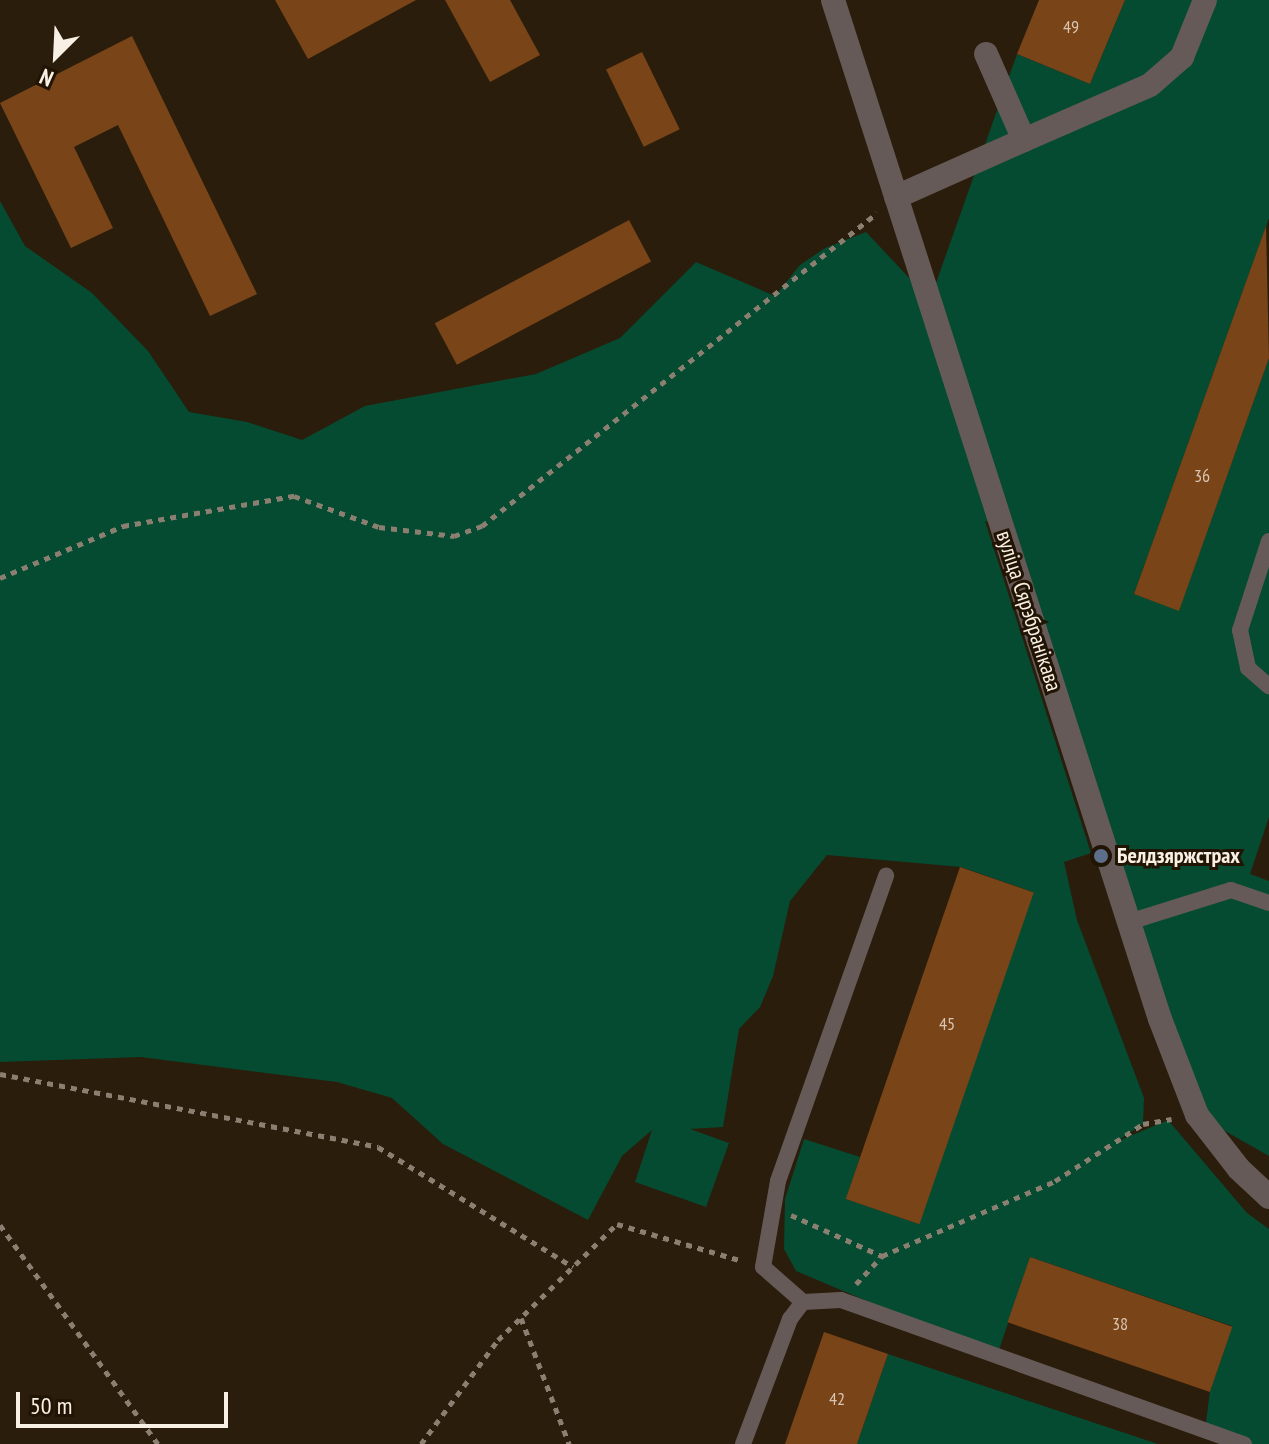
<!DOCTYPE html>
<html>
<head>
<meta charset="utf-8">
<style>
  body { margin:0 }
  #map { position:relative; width:1269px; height:1444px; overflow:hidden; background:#2a1d0b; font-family:"PT Sans Narrow",sans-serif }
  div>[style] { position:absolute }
  .green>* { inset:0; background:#054b31 }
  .building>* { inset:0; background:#794417; transform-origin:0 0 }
  .path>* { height:5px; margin-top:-2.5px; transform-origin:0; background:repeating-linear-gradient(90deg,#8a7f70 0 6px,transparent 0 12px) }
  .lane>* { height:16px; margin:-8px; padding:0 8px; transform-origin:8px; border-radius:8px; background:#665a58 }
  .street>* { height:24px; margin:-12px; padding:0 12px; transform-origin:12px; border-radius:12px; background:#665a58 }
  .dots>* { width:22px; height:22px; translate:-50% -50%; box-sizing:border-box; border:4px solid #211403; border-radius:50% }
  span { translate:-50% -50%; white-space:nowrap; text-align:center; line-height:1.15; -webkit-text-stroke:6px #211403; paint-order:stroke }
  .number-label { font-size:18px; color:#d9c5b2 }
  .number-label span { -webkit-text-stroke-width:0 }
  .street-label { font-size:22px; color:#f9f0e5 }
  .poi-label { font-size:22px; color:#f9f0e5; font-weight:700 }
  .left { translate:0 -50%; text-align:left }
  .north { position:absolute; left:16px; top:16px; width:80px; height:80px; -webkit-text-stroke:6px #211403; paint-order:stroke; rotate:204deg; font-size:22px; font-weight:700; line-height:32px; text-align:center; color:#f9f0e5 }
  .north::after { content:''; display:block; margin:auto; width:28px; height:36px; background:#f9f0e5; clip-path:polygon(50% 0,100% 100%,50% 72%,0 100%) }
  .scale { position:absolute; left:16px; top:1392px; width:212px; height:36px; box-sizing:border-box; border:4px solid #f9f0e5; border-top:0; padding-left:10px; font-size:24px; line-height:28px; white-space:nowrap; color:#f9f0e5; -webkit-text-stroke:6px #211403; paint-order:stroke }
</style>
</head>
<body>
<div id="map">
  <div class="green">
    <i style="clip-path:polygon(1125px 0,1269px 0,1269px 218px,1134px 594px,1179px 610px,1269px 358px,1269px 817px,1250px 874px,1269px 881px,1269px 1156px,1197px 1115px,1002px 526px,985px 521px,1091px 853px,1064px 862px,1077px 920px,1144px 1098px,1143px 1124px,1116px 1142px,1168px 1120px,1247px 1213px,1269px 1229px,1269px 1444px,1244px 1444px,1205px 1430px,1210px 1391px,1232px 1326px,1030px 1257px,997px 1356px,796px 1271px,784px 1249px,785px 1199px,804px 1139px,860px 1157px,846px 1199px,919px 1224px,1033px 892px,961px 867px,827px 855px,790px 901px,773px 976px,760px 1007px,739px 1029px,723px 1127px,690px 1129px,729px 1143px,706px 1207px,635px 1182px,652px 1130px,622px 1156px,588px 1220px,443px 1144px,392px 1098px,337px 1082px,141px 1057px,0 1062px,0 201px,25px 246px,92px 293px,148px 351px,189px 412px,247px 422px,302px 440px,365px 406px,536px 374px,620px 338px,696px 262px,775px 296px,800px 265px,825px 248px,866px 232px,930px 300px,1017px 54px,1090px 84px)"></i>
    <i style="clip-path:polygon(888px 1354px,1158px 1444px,857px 1444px)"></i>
  </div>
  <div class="building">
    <i style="clip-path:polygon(275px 0,416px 0,308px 59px)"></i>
    <i style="clip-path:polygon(445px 0,510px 0,540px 55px,490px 82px)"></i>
    <i style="clip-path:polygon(1039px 0,1125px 0,1090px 84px,1017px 54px)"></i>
    <i style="clip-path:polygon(132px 36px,257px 294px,210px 316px,118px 125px,74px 147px,113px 228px,71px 248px,0 103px)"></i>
    <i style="left:642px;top:52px;width:86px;height:40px;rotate:64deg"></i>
    <i style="left:629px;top:220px;width:47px;height:220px;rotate:62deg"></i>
    <i style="clip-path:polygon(1266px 226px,1269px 358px,1179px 611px,1134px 594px)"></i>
    <i style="left:960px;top:867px;width:78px;height:351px;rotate:19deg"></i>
    <i style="left:1030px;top:1257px;width:214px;height:69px;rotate:19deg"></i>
    <i style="clip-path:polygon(824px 1332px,888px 1354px,857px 1444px,785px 1444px)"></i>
  </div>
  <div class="path">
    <i style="left:0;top:578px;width:134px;rotate:-22.9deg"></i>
    <i style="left:123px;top:526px;width:174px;rotate:-10deg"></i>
    <i style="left:294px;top:496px;width:90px;rotate:20deg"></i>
    <i style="left:379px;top:527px;width:76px;rotate:6.8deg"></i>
    <i style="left:454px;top:536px;width:30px;rotate:-20deg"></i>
    <i style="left:482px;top:526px;width:504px;rotate:-38.39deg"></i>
    <i style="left:0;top:1074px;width:385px;rotate:10.9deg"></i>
    <i style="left:378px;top:1147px;width:229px;rotate:31.6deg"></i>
    <i style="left:791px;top:1215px;width:100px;rotate:24.3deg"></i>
    <i style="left:0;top:1225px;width:270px;rotate:54.2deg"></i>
    <i style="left:856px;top:1284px;width:38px;rotate:-47deg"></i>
    <i style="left:882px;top:1256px;width:189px;rotate:-23.4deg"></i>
    <i style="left:1055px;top:1181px;width:105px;rotate:-32.9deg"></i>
    <i style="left:1143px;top:1124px;width:29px;rotate:-10deg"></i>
    <i style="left:521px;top:1318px;width:135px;rotate:69.1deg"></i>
    <i style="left:421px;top:1444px;width:129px;rotate:-53.5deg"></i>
    <i style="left:498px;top:1340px;width:166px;rotate:-44.3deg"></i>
    <i style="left:617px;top:1224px;width:131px;rotate:16.4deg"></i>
  </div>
  <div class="lane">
    <i style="left:1269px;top:541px;width:94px;rotate:108deg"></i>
    <i style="left:1240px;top:630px;width:39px;rotate:78deg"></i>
    <i style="left:1248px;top:668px;width:28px;rotate:41deg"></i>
    <i style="left:1129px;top:922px;width:107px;rotate:-17.4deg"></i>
    <i style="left:1231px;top:890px;width:40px;rotate:18.9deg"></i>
    <i style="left:803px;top:1302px;width:53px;rotate:-138.8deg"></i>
    <i style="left:763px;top:1267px;width:87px;rotate:-80.1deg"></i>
    <i style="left:778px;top:1181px;width:324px;rotate:-70.5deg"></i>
    <i style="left:743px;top:1444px;width:134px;rotate:-69.4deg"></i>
    <i style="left:790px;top:1319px;width:21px;rotate:-53deg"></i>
    <i style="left:803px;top:1302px;width:38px;rotate:-3deg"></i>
    <i style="left:841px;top:1300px;width:428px;rotate:19.7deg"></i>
  </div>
  <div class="street">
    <i style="left:833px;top:0;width:1070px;rotate:72.21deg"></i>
    <i style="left:1160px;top:1019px;width:103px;rotate:68.9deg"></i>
    <i style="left:1197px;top:1115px;width:68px;rotate:52.1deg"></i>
    <i style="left:1239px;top:1169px;width:41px;rotate:43deg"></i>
    <i style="left:1024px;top:140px;width:137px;rotate:-23.6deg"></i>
    <i style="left:1150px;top:85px;width:43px;rotate:-41.2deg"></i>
    <i style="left:1182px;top:57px;width:61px;rotate:-68deg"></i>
    <i style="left:896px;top:197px;width:140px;rotate:-24deg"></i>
    <i style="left:1024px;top:140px;width:94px;rotate:-113.8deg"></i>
  </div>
  <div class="dots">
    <i style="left:1101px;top:856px;background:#5c6f8a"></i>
  </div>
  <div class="number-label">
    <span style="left:1071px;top:27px">49</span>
    <span style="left:1202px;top:476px">36</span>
    <span style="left:947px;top:1024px">45</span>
    <span style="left:1120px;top:1324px">38</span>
    <span style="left:837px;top:1399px">42</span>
  </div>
  <div class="street-label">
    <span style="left:1029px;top:611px;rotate:72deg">вуліца Сярэбранікава</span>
  </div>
  <div class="poi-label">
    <span class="left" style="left:1117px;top:856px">Белдзяржстрах</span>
  </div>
  <div class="north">N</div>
  <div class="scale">50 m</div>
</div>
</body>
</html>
